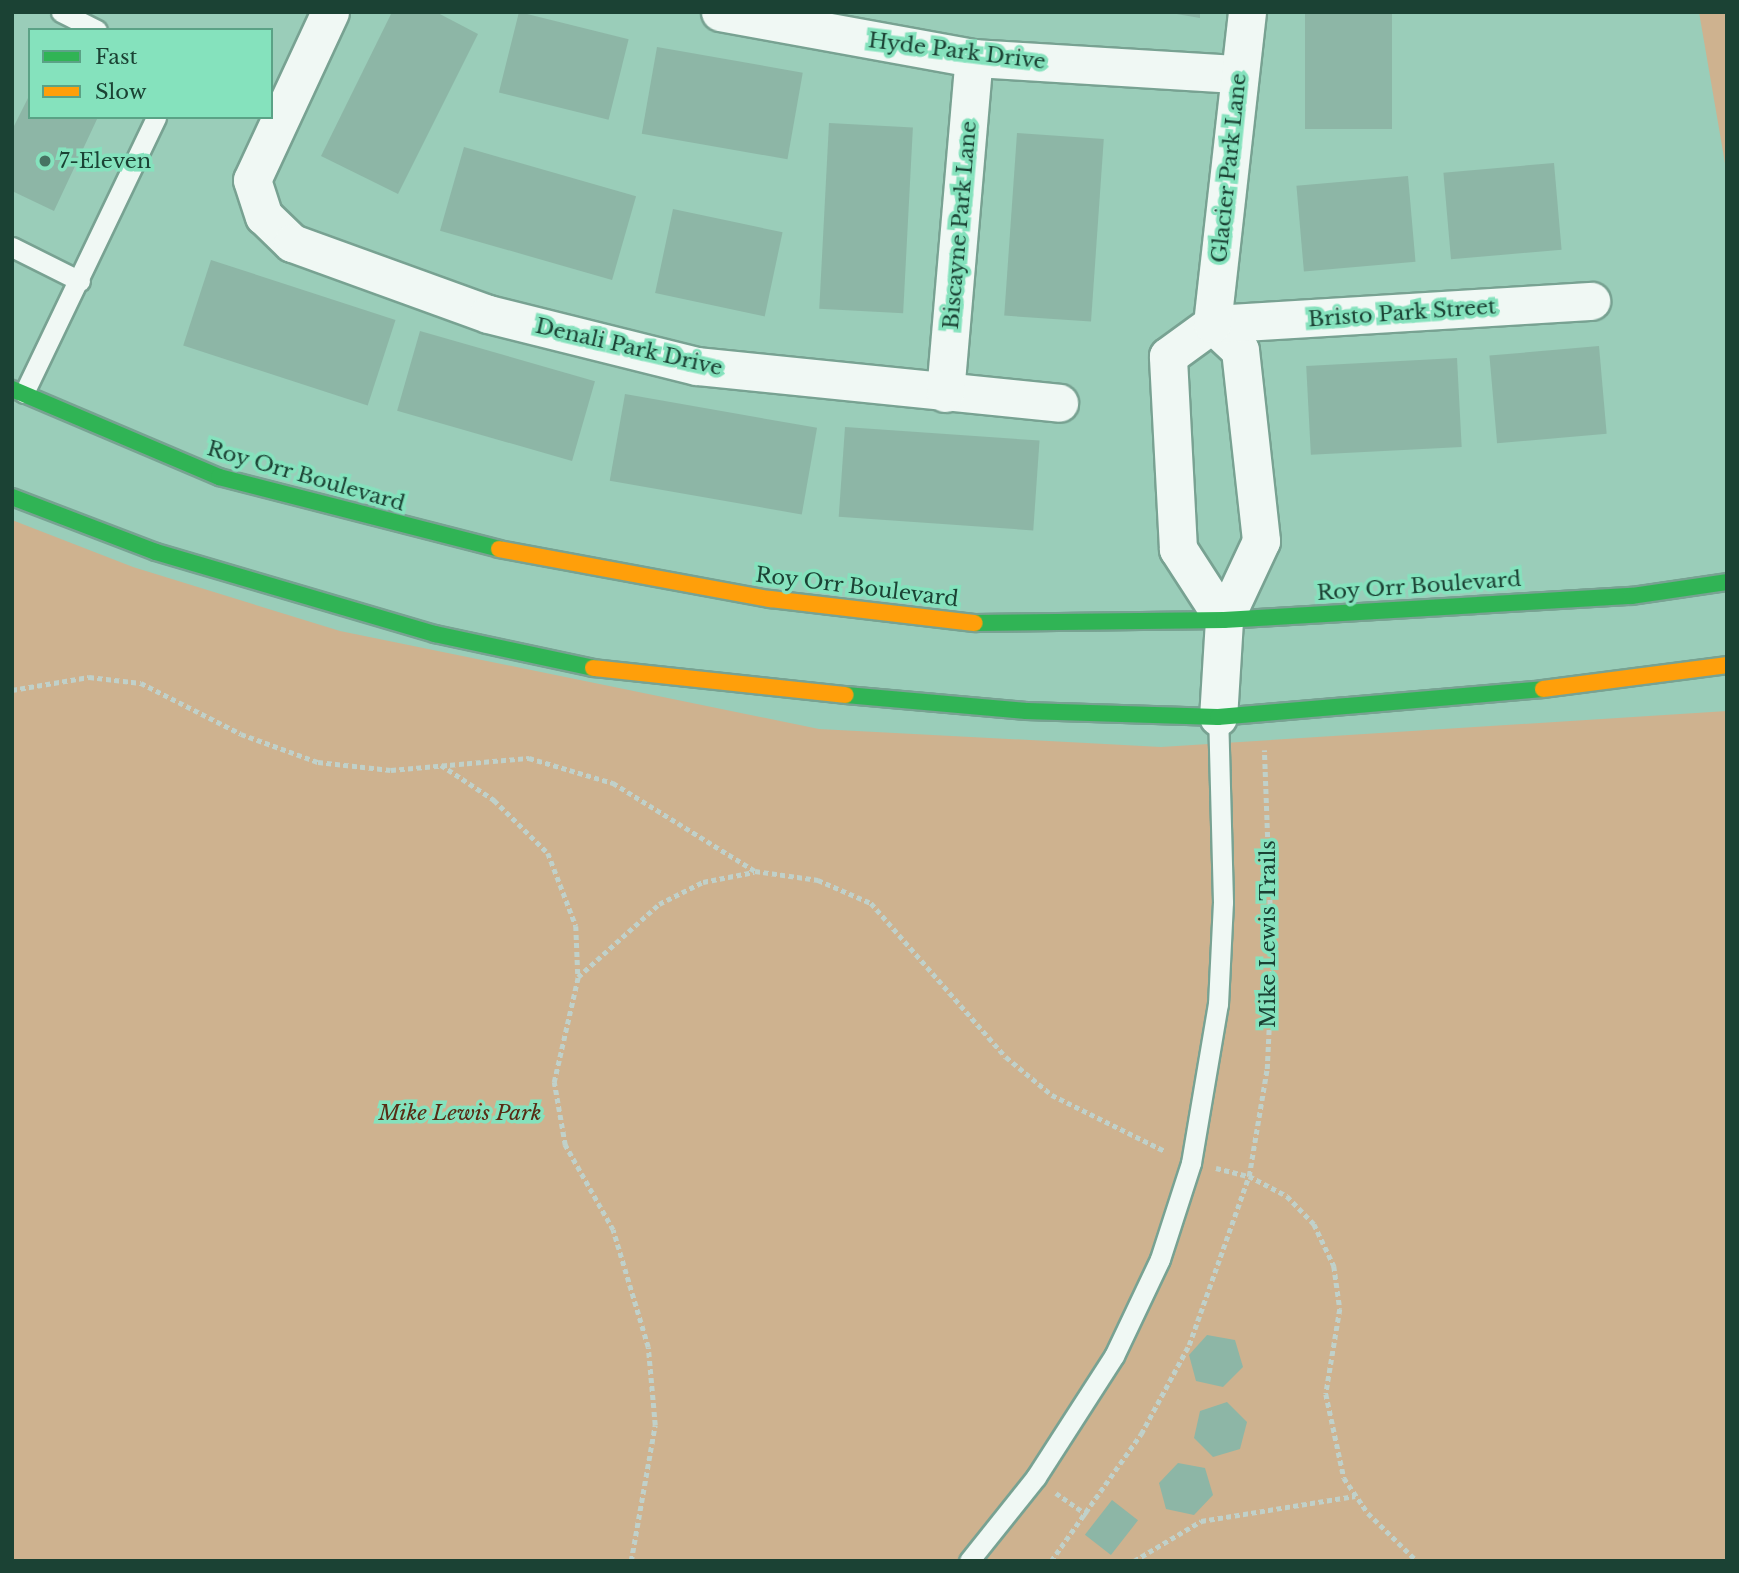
<!DOCTYPE html>
<html>
<head>
<meta charset="utf-8">
<style>
  body { margin:0 }
  #map { position:relative; width:1739px; height:1573px; overflow:hidden; background:#9acdb9; font-family:"Libre Baskerville",serif }
  div>[style] { position:absolute }
  .green>* { inset:0; background:#ceb28f }
  .building>* { inset:0; background:#8db6a6; transform-origin:0 0 }
  .path>* { height:4.5px; margin-top:-2.25px; transform-origin:0; background:repeating-linear-gradient(90deg,#c0d1ca 0 5px,transparent 0 8.5px) }
  .roads { filter:drop-shadow(2px 0 #78a292) drop-shadow(-2px 0 #78a292) drop-shadow(0 2px #78a292) drop-shadow(0 -2px #78a292) }
  .lane>* { height:19px; margin:-9.5px; padding:0 9.5px; transform-origin:9.5px; border-radius:9.5px; background:#f0f8f4 }
  .street>* { height:37px; margin:-18.5px; padding:0 18.5px; transform-origin:18.5px; border-radius:18.5px; background:#f0f8f4 }
  .fast>* { height:16px; margin:-8px; padding:0 8px; transform-origin:8px; border-radius:8px; background:#30b455 }
  .slow>* { height:16px; margin:-8px; padding:0 8px; transform-origin:8px; border-radius:8px; background:#ff9f0a }
  .dots>* { width:19px; height:19px; translate:-50% -50%; box-sizing:border-box; border:4px solid #85e2bd; border-radius:50% }
  span { translate:-50% -50%; white-space:nowrap; text-align:center; line-height:1.15; -webkit-text-stroke:7px #85e2bd; paint-order:stroke }
  .street-label { font-size:21px; color:#1b4234 }
  .poi-label { font-size:21px; color:#1b4234 }
  .left { translate:0 -50%; text-align:left }
  .park-label { font-size:21px; color:#572b14; font-style:italic }
  .frame { position:absolute; inset:0; border:14px solid #1b4234; pointer-events:none }
  .legend { position:absolute; left:28px; top:28px; width:245px; height:91px; box-sizing:border-box; background:#85e2bd; border:2px solid #5ba286; margin:0; padding:9px 12px; list-style:none; font-size:21px; color:#1b4234 }
  .legend li { display:flex; align-items:center; gap:14px; height:35px }
  .legend b { width:35px; border:2px solid #5ba286 }
</style>
</head>
<body>
<div id="map">
  <div class="green">
    <i style="clip-path:polygon(1699px 12px,1727px 12px,1727px 175px)"></i>
    <i style="clip-path:polygon(12px 520px,133px 567px,340px 631px,819px 729px,1161px 747px,1727px 711px,1727px 1561px,12px 1561px)"></i>
  </div>
  <div class="building">
    <i style="clip-path:polygon(392px 12px,436px 12px,478px 34px,398px 194px,321px 156px)"></i>
    <i style="left:519px;top:12px;width:113px;height:83px;rotate:14deg"></i>
    <i style="clip-path:polygon(1165px 12px,1200px 12px,1200px 18px)"></i>
    <i style="left:1305px;top:12px;width:87px;height:117px"></i>
    <i style="left:657px;top:47px;width:148px;height:88px;rotate:10deg"></i>
    <i style="clip-path:polygon(30px 94px,30px 117px,98px 117px,54px 211px,12px 191px,12px 130px)"></i>
    <i style="left:829px;top:123px;width:84px;height:186px;rotate:3deg"></i>
    <i style="left:1017px;top:133px;width:87px;height:183px;rotate:4deg"></i>
    <i style="left:464px;top:147px;width:179px;height:87px;rotate:16deg"></i>
    <i style="left:1554px;top:163px;width:87px;height:111px;rotate:85deg"></i>
    <i style="left:1408px;top:176px;width:86px;height:112px;rotate:85deg"></i>
    <i style="left:673px;top:209px;width:112px;height:86px;rotate:12deg"></i>
    <i style="left:211px;top:260px;width:194px;height:90px;rotate:18deg"></i>
    <i style="left:420px;top:331px;width:182px;height:83px;rotate:16deg"></i>
    <i style="left:1599px;top:346px;width:88px;height:110px;rotate:85deg"></i>
    <i style="left:1457px;top:358px;width:89px;height:151px;rotate:87deg"></i>
    <i style="left:625px;top:394px;width:195px;height:88px;rotate:10deg"></i>
    <i style="left:845px;top:427px;width:195px;height:90px;rotate:4deg"></i>
    <i style="clip-path:polygon(1207px 1335px,1235px 1340px,1243px 1367px,1223px 1387px,1196px 1381px,1189px 1355px)"></i>
    <i style="clip-path:polygon(1227px 1402px,1247px 1422px,1240px 1449px,1213px 1457px,1194px 1438px,1200px 1411px)"></i>
    <i style="clip-path:polygon(1178px 1463px,1205px 1468px,1213px 1495px,1194px 1515px,1166px 1509px,1159px 1483px)"></i>
    <i style="left:1112px;top:1500px;width:33px;height:44px;rotate:38deg"></i>
  </div>
  <div class="path">
    <i style="left:12px;top:690px;width:78px;rotate:-9.6deg"></i>
    <i style="left:89px;top:677px;width:52px;rotate:6.6deg"></i>
    <i style="left:141px;top:683px;width:112px;rotate:27deg"></i>
    <i style="left:241px;top:734px;width:82px;rotate:20deg"></i>
    <i style="left:318px;top:762px;width:73px;rotate:6.3deg"></i>
    <i style="left:391px;top:770px;width:139px;rotate:-5deg"></i>
    <i style="left:529px;top:758px;width:88px;rotate:16.6deg"></i>
    <i style="left:613px;top:783px;width:167px;rotate:31.8deg"></i>
    <i style="left:755px;top:871px;width:64px;rotate:8.1deg"></i>
    <i style="left:818px;top:880px;width:58px;rotate:23.5deg"></i>
    <i style="left:871px;top:903px;width:205px;rotate:48.8deg"></i>
    <i style="left:1006px;top:1057px;width:60px;rotate:39.6deg"></i>
    <i style="left:1052px;top:1095px;width:126px;rotate:26.4deg"></i>
    <i style="left:441px;top:765px;width:64px;rotate:33.4deg"></i>
    <i style="left:494px;top:800px;width:76px;rotate:44.5deg"></i>
    <i style="left:548px;top:853px;width:78px;rotate:69deg"></i>
    <i style="left:576px;top:926px;width:50px;rotate:87.7deg"></i>
    <i style="left:1216px;top:1168px;width:34px;rotate:14deg"></i>
    <i style="left:1249px;top:1176px;width:43px;rotate:27.8deg"></i>
    <i style="left:1287px;top:1196px;width:39px;rotate:46deg"></i>
    <i style="left:1314px;top:1224px;width:47px;rotate:64.5deg"></i>
    <i style="left:1334px;top:1266px;width:43px;rotate:82.1deg"></i>
    <i style="left:1340px;top:1309px;width:86px;rotate:99.4deg"></i>
    <i style="left:1326px;top:1394px;width:86px;rotate:77.9deg"></i>
    <i style="left:1344px;top:1478px;width:42px;rotate:55.6deg"></i>
    <i style="left:1368px;top:1513px;width:69px;rotate:44.4deg"></i>
    <i style="left:1056px;top:1493px;width:38px;rotate:35deg"></i>
    <i style="left:631px;top:1561px;width:138px;rotate:-80deg"></i>
    <i style="left:655px;top:1425px;width:78px;rotate:-95.1deg"></i>
    <i style="left:648px;top:1347px;width:122px;rotate:-106.7deg"></i>
    <i style="left:613px;top:1230px;width:98px;rotate:-119.5deg"></i>
    <i style="left:565px;top:1145px;width:64px;rotate:-99.9deg"></i>
    <i style="left:554px;top:1082px;width:108px;rotate:-77.1deg"></i>
    <i style="left:578px;top:977px;width:109px;rotate:-42deg"></i>
    <i style="left:659px;top:904px;width:49px;rotate:-26.6deg"></i>
    <i style="left:703px;top:882px;width:52px;rotate:-11.1deg"></i>
    <i style="left:1051px;top:1561px;width:156px;rotate:-54.7deg"></i>
    <i style="left:1141px;top:1434px;width:101px;rotate:-61.7deg"></i>
    <i style="left:1189px;top:1345px;width:179px;rotate:-70.5deg"></i>
    <i style="left:1249px;top:1176px;width:109px;rotate:-80.5deg"></i>
    <i style="left:1267px;top:1069px;width:105px;rotate:-87.3deg"></i>
    <i style="left:1272px;top:964px;width:214px;rotate:-92.1deg"></i>
    <i style="left:1134px;top:1561px;width:78px;rotate:-30.8deg"></i>
    <i style="left:1201px;top:1521px;width:156px;rotate:-9.2deg"></i>
  </div>
  <div class="roads">
    <div class="lane">
      <i style="left:61px;top:12px;width:40px;rotate:26.6deg"></i>
      <i style="left:12px;top:247px;width:76px;rotate:26.6deg"></i>
      <i style="left:24px;top:393px;width:306px;rotate:-64.4deg"></i>
      <i style="left:969px;top:1561px;width:107px;rotate:-51.4deg"></i>
      <i style="left:1036px;top:1477px;width:144px;rotate:-57.2deg"></i>
      <i style="left:1114px;top:1356px;width:107px;rotate:-64.6deg"></i>
      <i style="left:1160px;top:1259px;width:101px;rotate:-72.1deg"></i>
      <i style="left:1191px;top:1163px;width:161px;rotate:-80.4deg"></i>
      <i style="left:1218px;top:1004px;width:102px;rotate:-87.2deg"></i>
      <i style="left:1223px;top:902px;width:185px;rotate:-91.5deg"></i>
    </div>
    <div class="street">
      <i style="left:330px;top:12px;width:185px;rotate:114.9deg"></i>
      <i style="left:252px;top:180px;width:38px;rotate:72deg"></i>
      <i style="left:264px;top:216px;width:39px;rotate:44deg"></i>
      <i style="left:292px;top:243px;width:208px;rotate:19.9deg"></i>
      <i style="left:488px;top:314px;width:215px;rotate:14deg"></i>
      <i style="left:697px;top:366px;width:364px;rotate:5.8deg"></i>
      <i style="left:720px;top:12px;width:258px;rotate:10.3deg"></i>
      <i style="left:974px;top:58px;width:264px;rotate:3.5deg"></i>
      <i style="left:1212px;top:324px;width:38px;rotate:43deg"></i>
      <i style="left:1240px;top:350px;width:192px;rotate:83.7deg"></i>
      <i style="left:1261px;top:541px;width:87px;rotate:115.1deg"></i>
      <i style="left:1224px;top:620px;width:97px;rotate:93.5deg"></i>
      <i style="left:1212px;top:324px;width:380px;rotate:-3.5deg"></i>
      <i style="left:945px;top:393px;width:336px;rotate:-85.1deg"></i>
      <i style="left:1224px;top:620px;width:85px;rotate:-122.9deg"></i>
      <i style="left:1178px;top:549px;width:193px;rotate:-93deg"></i>
      <i style="left:1168px;top:356px;width:54px;rotate:-36deg"></i>
      <i style="left:1212px;top:324px;width:314px;rotate:-83.6deg"></i>
    </div>
    <div class="fast">
      <i style="left:12px;top:389px;width:225px;rotate:23deg"></i>
      <i style="left:219px;top:477px;width:289px;rotate:14.4deg"></i>
      <i style="left:12px;top:497px;width:154px;rotate:20.9deg"></i>
      <i style="left:156px;top:552px;width:291px;rotate:16.4deg"></i>
      <i style="left:435px;top:634px;width:162px;rotate:12.1deg"></i>
      <i style="left:975px;top:623px;width:249px;rotate:-0.7deg"></i>
      <i style="left:1224px;top:620px;width:409px;rotate:-3.4deg"></i>
      <i style="left:1632px;top:596px;width:96px;rotate:-8.4deg"></i>
      <i style="left:846px;top:695px;width:181px;rotate:5.1deg"></i>
      <i style="left:1026px;top:711px;width:192px;rotate:1.8deg"></i>
      <i style="left:1218px;top:717px;width:326px;rotate:-4.9deg"></i>
    </div>
    <div class="slow">
      <i style="left:499px;top:549px;width:276px;rotate:10.5deg"></i>
      <i style="left:770px;top:599px;width:206px;rotate:6.7deg"></i>
      <i style="left:593px;top:668px;width:254px;rotate:6.1deg"></i>
      <i style="left:1543px;top:689px;width:186px;rotate:-7.4deg"></i>
    </div>
  </div>
  <div class="dots">
    <i style="left:45px;top:161px;background:#477363"></i>
  </div>
  <div class="street-label">
    <span style="left:957px;top:51px;rotate:7deg">Hyde Park Drive</span>
    <span style="left:1229px;top:168px;rotate:-84deg">Glacier Park Lane</span>
    <span style="left:960px;top:225px;rotate:-85deg">Biscayne Park Lane</span>
    <span style="left:1402px;top:313px;rotate:-4deg">Bristo Park Street</span>
    <span style="left:629px;top:347px;rotate:13deg">Denali Park Drive</span>
    <span style="left:306px;top:476px;rotate:16deg">Roy Orr Boulevard</span>
    <span style="left:1419px;top:586px;rotate:-4deg">Roy Orr Boulevard</span>
    <span style="left:857px;top:587px;rotate:7deg">Roy Orr Boulevard</span>
    <span style="left:1268px;top:934px;rotate:-90deg">Mike Lewis Trails</span>
  </div>
  <div class="poi-label">
    <span class="left" style="left:59px;top:161px">7-Eleven</span>
  </div>
  <div class="park-label">
    <span style="left:460px;top:1113px">Mike Lewis Park</span>
  </div>
  <div class="frame"></div>
  <ul class="legend">
  <li><b style="height:9px;background:#30b455"></b>Fast</li>
  <li><b style="height:9px;background:#ff9f0a"></b>Slow</li>
  </ul>
</div>
</body>
</html>
